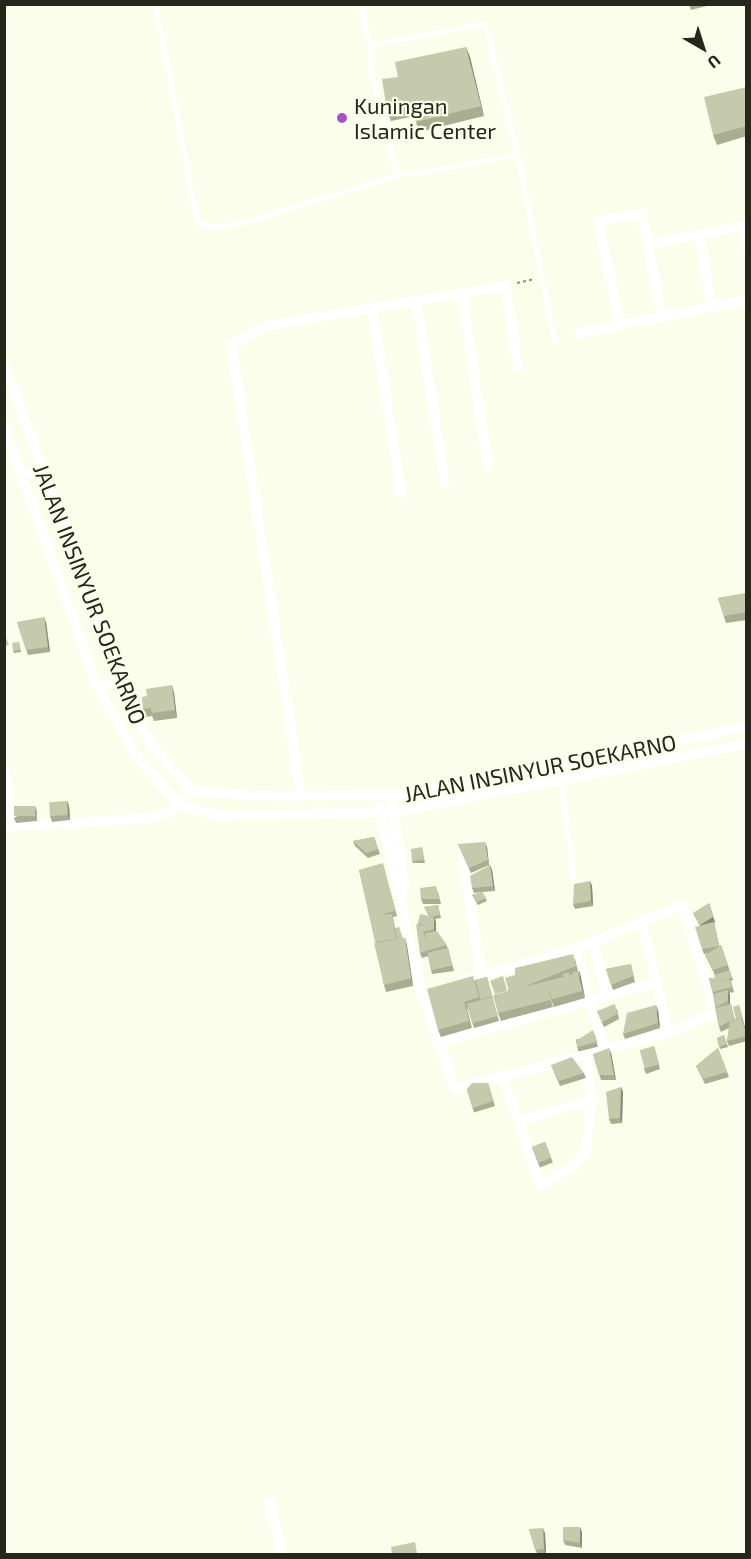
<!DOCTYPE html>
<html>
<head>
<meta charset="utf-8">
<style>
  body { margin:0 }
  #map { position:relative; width:751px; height:1559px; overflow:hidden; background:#fafeea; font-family:"Exo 2",sans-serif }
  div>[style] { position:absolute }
  .path>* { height:2px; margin-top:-1px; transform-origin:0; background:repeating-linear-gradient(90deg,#8e9281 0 3px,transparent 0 6px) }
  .lane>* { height:5px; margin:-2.5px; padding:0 2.5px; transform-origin:2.5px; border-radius:2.5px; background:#fff }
  .street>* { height:10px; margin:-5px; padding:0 5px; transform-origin:5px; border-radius:5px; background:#fff }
  .wall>* { inset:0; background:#a9ae93; transform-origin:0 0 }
  .shaded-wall>* { inset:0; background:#898d78 }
  .building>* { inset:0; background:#c4caab; transform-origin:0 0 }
  .dots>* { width:16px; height:16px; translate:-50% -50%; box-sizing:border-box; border:3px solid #fafeea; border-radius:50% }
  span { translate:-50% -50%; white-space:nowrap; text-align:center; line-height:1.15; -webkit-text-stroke:4.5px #fafeea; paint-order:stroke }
  .poi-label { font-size:22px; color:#24271a }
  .left { translate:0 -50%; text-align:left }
  .street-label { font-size:22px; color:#24271a }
  .frame { position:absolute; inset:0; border:6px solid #24271a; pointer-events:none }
  .north { position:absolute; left:673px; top:18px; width:60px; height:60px; -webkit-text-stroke:4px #fafeea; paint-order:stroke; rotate:141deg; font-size:16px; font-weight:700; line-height:24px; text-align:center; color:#24271a }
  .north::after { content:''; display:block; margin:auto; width:21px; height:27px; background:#24271a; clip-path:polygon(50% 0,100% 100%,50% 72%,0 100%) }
</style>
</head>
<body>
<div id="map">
  <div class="path">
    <i style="left:517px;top:283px;width:17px;rotate:-13deg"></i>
  </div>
  <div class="lane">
    <i style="left:155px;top:4px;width:222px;rotate:79.1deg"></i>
    <i style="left:197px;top:222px;width:16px;rotate:18deg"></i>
    <i style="left:212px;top:227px;width:26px;rotate:-7deg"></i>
    <i style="left:238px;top:224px;width:170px;rotate:-17.1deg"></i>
    <i style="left:359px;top:4px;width:42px;rotate:75deg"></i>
    <i style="left:370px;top:45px;width:117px;rotate:-10.8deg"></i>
    <i style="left:485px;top:23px;width:135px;rotate:76.3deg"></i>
    <i style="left:517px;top:154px;width:107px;rotate:169.2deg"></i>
    <i style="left:412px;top:174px;width:17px;rotate:-170deg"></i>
    <i style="left:395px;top:171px;width:112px;rotate:-103.4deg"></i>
    <i style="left:369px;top:62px;width:17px;rotate:-87deg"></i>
    <i style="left:517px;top:154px;width:190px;rotate:78.7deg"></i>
    <i style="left:561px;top:783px;width:103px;rotate:82.7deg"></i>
  </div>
  <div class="street">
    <i style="left:699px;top:235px;width:73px;rotate:80.5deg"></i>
    <i style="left:656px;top:243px;width:89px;rotate:-11.1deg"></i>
    <i style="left:743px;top:226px;width:20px;rotate:81deg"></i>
    <i style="left:462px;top:293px;width:176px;rotate:81.5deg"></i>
    <i style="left:416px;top:301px;width:184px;rotate:80.9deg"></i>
    <i style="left:372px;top:308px;width:188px;rotate:81.1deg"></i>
    <i style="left:620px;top:325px;width:106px;rotate:-101.9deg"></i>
    <i style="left:598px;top:221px;width:45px;rotate:-9deg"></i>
    <i style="left:642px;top:214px;width:105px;rotate:79deg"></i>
    <i style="left:580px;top:333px;width:169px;rotate:-11.2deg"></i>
    <i style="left:4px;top:363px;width:348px;rotate:70deg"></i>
    <i style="left:123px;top:690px;width:63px;rotate:62.6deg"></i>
    <i style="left:152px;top:746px;width:59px;rotate:48.4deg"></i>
    <i style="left:191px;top:790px;width:59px;rotate:5.8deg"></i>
    <i style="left:250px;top:796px;width:153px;rotate:-0.4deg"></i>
    <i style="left:403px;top:795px;width:350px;rotate:-11.2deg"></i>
    <i style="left:4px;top:426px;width:278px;rotate:70.3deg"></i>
    <i style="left:98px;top:688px;width:79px;rotate:60.5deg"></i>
    <i style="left:137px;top:757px;width:64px;rotate:48.8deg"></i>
    <i style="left:179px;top:805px;width:41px;rotate:15.4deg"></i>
    <i style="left:219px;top:816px;width:175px;rotate:-1.3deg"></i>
    <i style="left:394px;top:812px;width:359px;rotate:-10.9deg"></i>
    <i style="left:20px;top:475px;width:23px;rotate:-13deg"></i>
    <i style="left:98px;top:688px;width:23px;rotate:-23deg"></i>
    <i style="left:4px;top:767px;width:60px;rotate:81.3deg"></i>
    <i style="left:391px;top:795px;width:91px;rotate:81.8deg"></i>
    <i style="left:404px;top:885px;width:9px;rotate:111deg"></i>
    <i style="left:301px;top:796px;width:456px;rotate:-98.8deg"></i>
    <i style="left:231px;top:345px;width:40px;rotate:-28deg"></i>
    <i style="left:266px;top:326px;width:242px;rotate:-9.5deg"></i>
    <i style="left:505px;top:286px;width:81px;rotate:80.8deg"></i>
    <i style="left:379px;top:806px;width:191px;rotate:77.3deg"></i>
    <i style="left:421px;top:992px;width:103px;rotate:70.7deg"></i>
    <i style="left:455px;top:1089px;width:220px;rotate:-14.7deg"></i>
    <i style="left:668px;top:1033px;width:114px;rotate:-103.2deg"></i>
    <i style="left:4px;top:827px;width:149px;rotate:-3.5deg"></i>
    <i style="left:153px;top:818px;width:20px;rotate:-20deg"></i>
    <i style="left:172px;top:811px;width:28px;rotate:-48deg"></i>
    <i style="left:462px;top:854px;width:123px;rotate:81.1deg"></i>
    <i style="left:593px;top:942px;width:56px;rotate:75.5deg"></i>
    <i style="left:575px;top:949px;width:103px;rotate:73.7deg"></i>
    <i style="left:463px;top:981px;width:116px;rotate:-15.9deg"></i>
    <i style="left:575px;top:949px;width:117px;rotate:-22.2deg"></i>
    <i style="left:683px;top:905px;width:113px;rotate:73deg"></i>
    <i style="left:716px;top:1013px;width:52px;rotate:157.4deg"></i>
    <i style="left:437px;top:1043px;width:229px;rotate:-15.4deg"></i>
    <i style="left:502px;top:1076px;width:116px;rotate:70.3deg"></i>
    <i style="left:541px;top:1185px;width:38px;rotate:-30deg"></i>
    <i style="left:574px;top:1166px;width:19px;rotate:-51deg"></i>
    <i style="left:586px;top:1151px;width:51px;rotate:-84.4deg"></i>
    <i style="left:591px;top:1100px;width:47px;rotate:-96.1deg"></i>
    <i style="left:518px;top:1121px;width:76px;rotate:-16deg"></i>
    <i style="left:270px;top:1502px;width:53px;rotate:77deg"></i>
  </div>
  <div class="wall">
    <i style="clip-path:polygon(689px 4px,715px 4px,691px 10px)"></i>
    <i style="clip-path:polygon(466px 47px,470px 57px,484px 116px,419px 132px,416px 122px,415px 116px,391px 121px,387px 111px)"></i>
    <i style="clip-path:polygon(747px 87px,747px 136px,717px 145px,713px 135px)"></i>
    <i style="clip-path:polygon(747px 593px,747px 620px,726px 623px,718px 598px)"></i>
    <i style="clip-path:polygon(17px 622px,46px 622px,50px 652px,28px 655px)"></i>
    <i style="clip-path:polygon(19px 642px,21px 652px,14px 653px,13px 651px)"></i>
    <i style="clip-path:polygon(172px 685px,174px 693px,177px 718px,154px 721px,152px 716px,146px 717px,143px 709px,147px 696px)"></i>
    <i style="clip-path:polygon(67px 801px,69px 806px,70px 820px,52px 822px,50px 816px)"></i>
    <i style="clip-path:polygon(35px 806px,37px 811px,37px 821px,16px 823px,14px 818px)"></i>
    <i style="clip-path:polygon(374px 837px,380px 854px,368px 858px,355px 846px,353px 841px)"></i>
    <i style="clip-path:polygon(458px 844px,487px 847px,489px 865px,490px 865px,492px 870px,495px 891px,482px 892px,487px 901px,478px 905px,472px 895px,482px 892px,474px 893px,472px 888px,489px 865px,471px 873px)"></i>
    <i style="clip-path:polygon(422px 847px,425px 863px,413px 863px,412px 861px)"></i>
    <i style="clip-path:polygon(384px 868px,397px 916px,393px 917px,395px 928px,403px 939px,405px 938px,407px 946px,413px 986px,386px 992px,384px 985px,376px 943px,359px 870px)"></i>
    <i style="clip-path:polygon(590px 881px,592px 886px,593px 906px,575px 909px,573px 904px)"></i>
    <i style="clip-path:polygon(438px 892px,441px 904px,423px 904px,421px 899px)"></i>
    <i style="clip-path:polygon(438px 905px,441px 918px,435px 919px,436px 931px,448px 948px,454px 971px,432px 974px,428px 956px,422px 958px,420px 953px,418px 923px,429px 916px,424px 907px)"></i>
    <i style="clip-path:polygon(693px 913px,715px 922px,714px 923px,719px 946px,721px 945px,733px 980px,731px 981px,734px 992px,729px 993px,730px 1004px,731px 1004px,732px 1009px,735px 1020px,736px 1019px,739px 1005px,747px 1034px,747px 1041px,729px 1046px,727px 1041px,729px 1028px,721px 1032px,719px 1027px,713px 994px,709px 978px,715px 979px,715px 975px,705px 955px,709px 953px,704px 954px,702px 949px,700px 926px)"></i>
    <i style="clip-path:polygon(575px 959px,578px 971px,579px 971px,580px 973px,585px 998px,554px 1007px,550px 996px,553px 1007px,501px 1021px,498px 1013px,515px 975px)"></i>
    <i style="clip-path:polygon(631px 964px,635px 982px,613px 990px,606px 969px)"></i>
    <i style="clip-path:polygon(487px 977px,499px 1021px,474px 1028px,468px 1009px,467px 1009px,472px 1028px,441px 1037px,438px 1030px,475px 980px)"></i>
    <i style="clip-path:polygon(617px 1009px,619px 1019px,604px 1027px,597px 1011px)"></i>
    <i style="clip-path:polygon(658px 1010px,660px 1028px,625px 1039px,623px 1034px)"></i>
    <i style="left:595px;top:1035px;width:12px;height:20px;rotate:76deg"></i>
    <i style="clip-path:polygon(724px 1035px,728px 1047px,720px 1049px,717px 1038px)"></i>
    <i style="clip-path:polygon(654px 1046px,660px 1069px,646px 1074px,644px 1069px)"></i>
    <i style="clip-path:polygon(718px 1048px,729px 1077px,705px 1084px,696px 1066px)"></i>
    <i style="clip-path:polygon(611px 1053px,616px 1080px,601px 1080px,593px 1054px)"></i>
    <i style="clip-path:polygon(551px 1065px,584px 1073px,586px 1078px,560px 1086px)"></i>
    <i style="left:488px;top:1083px;width:24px;height:22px;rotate:73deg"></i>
    <i style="clip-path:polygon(621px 1087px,623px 1092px,622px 1123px,611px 1124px,609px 1119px)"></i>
    <i style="left:545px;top:1142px;width:22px;height:14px;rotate:69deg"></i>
    <i style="clip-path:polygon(529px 1529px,545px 1533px,546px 1554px,537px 1554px)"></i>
    <i style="clip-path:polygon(582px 1532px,582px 1548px,565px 1545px,563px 1540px)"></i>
  </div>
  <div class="shaded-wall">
    <i style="clip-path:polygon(466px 47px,470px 57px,484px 116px,481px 106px)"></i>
    <i style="clip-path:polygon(44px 617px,46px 622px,50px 652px,48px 647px)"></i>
    <i style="clip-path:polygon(172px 685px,174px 693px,177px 718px,175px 710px)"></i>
    <i style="clip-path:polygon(67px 801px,69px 806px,70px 820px,68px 815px)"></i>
    <i style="clip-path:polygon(485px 842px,487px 847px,489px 865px,488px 860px)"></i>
    <i style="clip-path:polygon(490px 865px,492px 870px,495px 891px,493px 886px)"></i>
    <i style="clip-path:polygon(590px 881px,592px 886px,593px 906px,591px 901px)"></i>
    <i style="clip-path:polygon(709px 903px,715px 922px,714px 923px,720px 951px,719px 946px,700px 925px)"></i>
    <i style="clip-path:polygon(434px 917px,436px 922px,436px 934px,434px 929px)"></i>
    <i style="clip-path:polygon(405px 938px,407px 946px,413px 986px,411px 978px)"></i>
    <i style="clip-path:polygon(579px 971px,580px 973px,585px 998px,578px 973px)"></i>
    <i style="clip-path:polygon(728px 990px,730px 995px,730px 1006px,728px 1001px)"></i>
    <i style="clip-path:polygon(656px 1005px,658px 1010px,660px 1028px,658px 1023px)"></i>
    <i style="clip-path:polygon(609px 1048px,611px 1053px,616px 1080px,614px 1075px)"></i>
    <i style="clip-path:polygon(621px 1087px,623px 1092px,622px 1123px,620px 1118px)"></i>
    <i style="clip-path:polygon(580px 1527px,582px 1532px,582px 1548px,580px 1543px)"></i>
    <i style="clip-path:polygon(543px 1528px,545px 1533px,546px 1554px,544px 1549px)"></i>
  </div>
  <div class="building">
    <i style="clip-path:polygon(466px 47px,481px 106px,416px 122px,414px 106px,387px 111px,382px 79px,398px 77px,395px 62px)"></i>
    <i style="clip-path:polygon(747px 87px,747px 126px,713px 135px,704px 97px)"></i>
    <i style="clip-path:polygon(747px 593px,747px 612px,724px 616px,718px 598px)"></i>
    <i style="clip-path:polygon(44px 617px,48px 647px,26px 650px,17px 622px)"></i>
    <i style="clip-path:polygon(4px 638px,6px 638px,9px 645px,4px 646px)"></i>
    <i style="left:19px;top:642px;width:8px;height:7px;rotate:83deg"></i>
    <i style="clip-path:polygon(172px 685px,175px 710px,152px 713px,151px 708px,143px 709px,142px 697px,147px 696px,146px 689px)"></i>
    <i style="left:67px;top:801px;width:14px;height:18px;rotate:86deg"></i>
    <i style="left:35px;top:806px;width:10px;height:21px;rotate:90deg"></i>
    <i style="clip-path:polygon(374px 837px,378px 849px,366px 853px,353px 841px)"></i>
    <i style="clip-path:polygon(485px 842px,488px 860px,469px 868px,458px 844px)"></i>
    <i style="clip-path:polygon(422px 847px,424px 860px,412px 861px,411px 849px)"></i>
    <i style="clip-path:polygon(383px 863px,395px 911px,380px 915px,392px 914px,396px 939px,375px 942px,359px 870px)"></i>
    <i style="clip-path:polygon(490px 865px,493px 886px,472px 888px,470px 876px)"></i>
    <i style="clip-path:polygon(590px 881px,591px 901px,573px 904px,574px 884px)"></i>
    <i style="clip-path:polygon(436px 886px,439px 899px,421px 899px,420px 888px)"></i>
    <i style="clip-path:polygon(482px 892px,486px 898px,477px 902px,472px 895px)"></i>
    <i style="clip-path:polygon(709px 903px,713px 917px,700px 925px,693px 913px)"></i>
    <i style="clip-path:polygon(438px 905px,440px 915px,434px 916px,430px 916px,424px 907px)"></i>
    <i style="clip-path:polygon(420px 914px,434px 917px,434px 929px,423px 932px,426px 940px,425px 933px,437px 931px,447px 945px,420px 953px,416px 924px,427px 926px,418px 923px)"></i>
    <i style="clip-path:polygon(714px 922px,719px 946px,702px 949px,695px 927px)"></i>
    <i style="clip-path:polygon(399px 927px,403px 939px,397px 940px,395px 928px)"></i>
    <i style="clip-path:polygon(405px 938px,411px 978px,384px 985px,374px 943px)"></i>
    <i style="clip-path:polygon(721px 945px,728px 965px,713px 970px,705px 955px)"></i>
    <i style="left:448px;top:948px;width:18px;height:21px;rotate:77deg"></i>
    <i style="clip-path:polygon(573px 954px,576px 966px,521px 988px,509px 991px,505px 978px,515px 975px,515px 968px)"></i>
    <i style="clip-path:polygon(631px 964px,633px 976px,611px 985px,606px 969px)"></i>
    <i style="clip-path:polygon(730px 970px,732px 978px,723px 980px,715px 979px,714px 975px)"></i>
    <i style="clip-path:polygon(579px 971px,580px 978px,578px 973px,573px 974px,572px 972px)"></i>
    <i style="left:569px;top:972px;width:3px;height:7px;rotate:72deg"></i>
    <i style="clip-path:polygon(578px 973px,582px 991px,552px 999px,548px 988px,551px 1000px,498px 1013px,493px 995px)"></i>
    <i style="clip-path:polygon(473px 976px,479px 997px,464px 1002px,469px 1021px,438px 1030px,427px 989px)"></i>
    <i style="clip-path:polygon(503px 976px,507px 991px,495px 994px,490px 981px)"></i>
    <i style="left:487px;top:977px;width:20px;height:12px;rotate:75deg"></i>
    <i style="clip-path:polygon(709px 978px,730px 980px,732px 987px,713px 992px)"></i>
    <i style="clip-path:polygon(728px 990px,728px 1001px,716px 1007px,713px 994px)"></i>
    <i style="left:492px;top:997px;width:20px;height:26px;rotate:75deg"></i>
    <i style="clip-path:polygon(615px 1004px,617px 1014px,602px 1022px,597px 1011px)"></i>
    <i style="clip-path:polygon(731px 1004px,734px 1019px,719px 1027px,715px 1008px)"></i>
    <i style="clip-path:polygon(656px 1005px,658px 1023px,623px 1034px,627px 1013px)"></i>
    <i style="clip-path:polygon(739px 1005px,742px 1019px,741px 1018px,736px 1019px,733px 1007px)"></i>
    <i style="clip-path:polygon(741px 1018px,747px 1036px,727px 1041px,730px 1021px)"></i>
    <i style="clip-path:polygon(593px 1030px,597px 1042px,578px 1047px,576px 1041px)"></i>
    <i style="clip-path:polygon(724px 1035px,727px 1044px,719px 1047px,717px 1038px)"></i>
    <i style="left:654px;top:1046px;width:19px;height:15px;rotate:74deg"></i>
    <i style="clip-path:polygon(609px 1048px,614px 1075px,599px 1075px,593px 1054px)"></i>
    <i style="clip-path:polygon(718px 1048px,727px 1072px,703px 1079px,696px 1066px)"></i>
    <i style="clip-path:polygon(572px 1057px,584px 1073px,559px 1081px,551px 1065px)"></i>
    <i style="clip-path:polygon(472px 1083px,488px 1083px,493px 1101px,473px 1108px,467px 1089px)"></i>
    <i style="clip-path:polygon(621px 1087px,620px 1118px,609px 1119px,606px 1092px)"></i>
    <i style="left:545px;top:1142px;width:17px;height:14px;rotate:69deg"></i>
    <i style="clip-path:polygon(563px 1527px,580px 1527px,580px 1543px,563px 1540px)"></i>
    <i style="clip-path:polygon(543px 1528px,544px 1549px,535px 1550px,529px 1529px)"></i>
    <i style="clip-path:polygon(415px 1542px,417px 1554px,392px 1554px,391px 1547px)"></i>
  </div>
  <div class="dots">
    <i style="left:342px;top:118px;background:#a454c4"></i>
  </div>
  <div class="poi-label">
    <span class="left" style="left:354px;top:118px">Kuningan<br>Islamic Center</span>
  </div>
  <div class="street-label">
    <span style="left:90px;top:594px;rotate:69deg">JALAN INSINYUR SOEKARNO</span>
    <span style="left:540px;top:768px;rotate:-11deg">JALAN INSINYUR SOEKARNO</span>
  </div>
  <div class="frame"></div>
  <div class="north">U</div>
</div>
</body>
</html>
